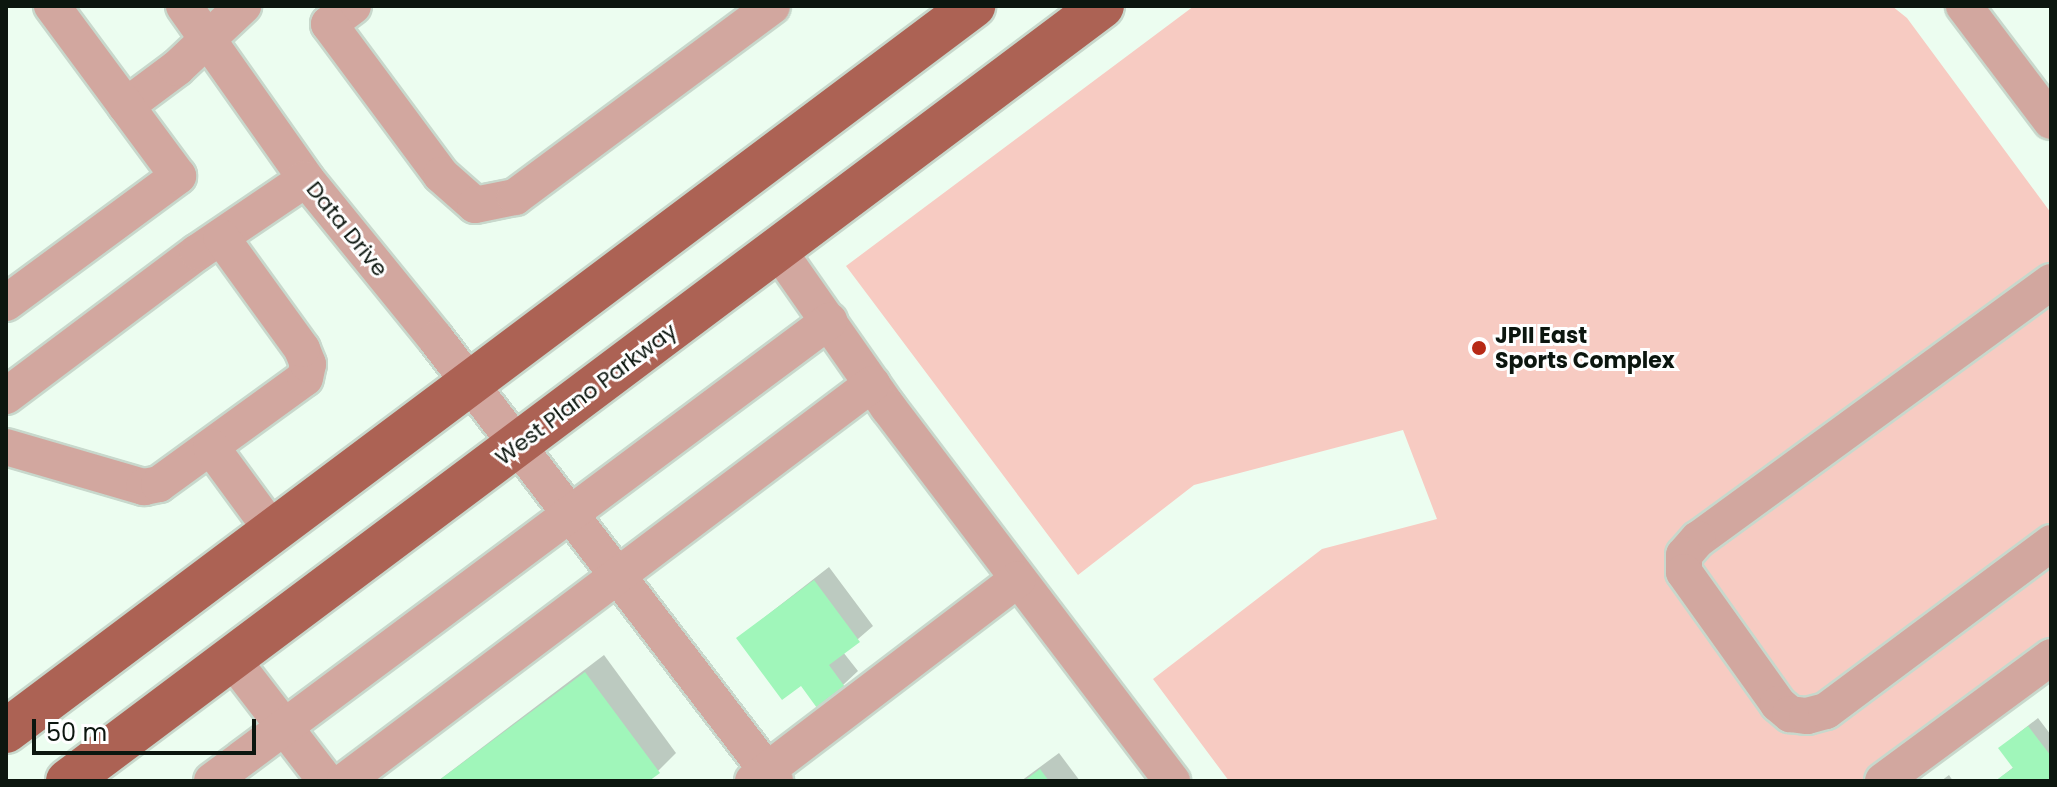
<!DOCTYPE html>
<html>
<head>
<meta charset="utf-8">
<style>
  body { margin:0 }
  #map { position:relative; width:2057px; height:787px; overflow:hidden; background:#ecfdf0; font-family:Poppins,sans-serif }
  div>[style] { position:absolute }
  .green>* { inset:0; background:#f7cbc2 }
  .shadow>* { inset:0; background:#0003 }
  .building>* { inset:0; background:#a0f6ba }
  .roads { filter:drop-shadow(2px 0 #c8d8cc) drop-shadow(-2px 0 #c8d8cc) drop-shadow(0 2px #c8d8cc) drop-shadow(0 -2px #c8d8cc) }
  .minor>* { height:36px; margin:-18px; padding:0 18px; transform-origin:18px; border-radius:18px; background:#d2a79f }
  .major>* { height:44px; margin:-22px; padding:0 22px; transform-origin:22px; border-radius:22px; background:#ac6254 }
  .dots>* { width:22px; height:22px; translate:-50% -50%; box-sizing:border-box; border:4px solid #fff; border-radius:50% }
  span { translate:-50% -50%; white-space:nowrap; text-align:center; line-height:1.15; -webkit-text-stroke:6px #fff; paint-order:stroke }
  .street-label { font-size:22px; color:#0c160f }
  .poi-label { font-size:22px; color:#0c160f; font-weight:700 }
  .left { translate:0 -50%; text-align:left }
  .frame { position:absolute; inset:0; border:8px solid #0c160f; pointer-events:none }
  .scale { position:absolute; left:32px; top:719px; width:224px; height:36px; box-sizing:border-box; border:4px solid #0c160f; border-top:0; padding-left:10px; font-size:24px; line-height:28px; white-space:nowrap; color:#0c160f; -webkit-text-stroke:6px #fff; paint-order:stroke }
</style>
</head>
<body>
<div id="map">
  <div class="green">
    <i style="clip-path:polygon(1194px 6px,1892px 6px,1907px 18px,2051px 213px,2051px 644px,1866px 781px,1229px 781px,1153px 679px,1322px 549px,1437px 519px,1403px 430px,1194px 485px,1078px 575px,846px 266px)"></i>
  </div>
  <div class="shadow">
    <i style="clip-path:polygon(829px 567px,873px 626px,843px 652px,858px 671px,843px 685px,802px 683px,738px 638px)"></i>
    <i style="clip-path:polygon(604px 655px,676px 753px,658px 771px,645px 781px,438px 781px)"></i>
    <i style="clip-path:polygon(2038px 718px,2051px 735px,2051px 781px,1996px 781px,2015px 766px,2011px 739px)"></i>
    <i style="clip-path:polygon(1059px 753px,1080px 781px,1021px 781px)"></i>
    <i style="clip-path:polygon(1949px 775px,1953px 781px,1941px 781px)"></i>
  </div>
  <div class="building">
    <i style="clip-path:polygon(814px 580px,860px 642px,829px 665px,845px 687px,817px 708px,801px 686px,782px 700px,736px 638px)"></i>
    <i style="clip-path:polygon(585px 672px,660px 773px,649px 781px,438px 781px)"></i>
    <i style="clip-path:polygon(2028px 726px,2051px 756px,2051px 781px,1995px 781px,2013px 768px,1998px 748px)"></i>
    <i style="clip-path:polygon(1040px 769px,1049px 781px,1024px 781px)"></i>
  </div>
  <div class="roads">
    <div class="minor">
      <i style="left:184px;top:6px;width:212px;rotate:54.8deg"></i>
      <i style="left:306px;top:179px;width:206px;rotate:50.9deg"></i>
      <i style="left:436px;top:339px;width:557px;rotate:52.51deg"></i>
      <i style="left:353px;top:6px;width:30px;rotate:143deg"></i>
      <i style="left:329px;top:24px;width:188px;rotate:53.4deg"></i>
      <i style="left:441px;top:175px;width:45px;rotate:41.4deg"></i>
      <i style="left:475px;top:205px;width:41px;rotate:-11.3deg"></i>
      <i style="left:515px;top:197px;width:320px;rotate:-36.6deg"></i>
      <i style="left:1964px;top:6px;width:144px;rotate:52.9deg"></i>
      <i style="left:126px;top:106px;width:64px;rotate:-36.7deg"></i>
      <i style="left:177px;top:68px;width:91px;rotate:-43.2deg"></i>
      <i style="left:778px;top:250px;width:192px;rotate:55deg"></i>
      <i style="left:888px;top:407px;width:470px;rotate:52.8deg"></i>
      <i style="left:2051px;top:282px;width:437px;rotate:143.9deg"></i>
      <i style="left:1698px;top:539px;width:21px;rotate:131deg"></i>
      <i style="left:1684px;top:555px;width:17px;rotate:90deg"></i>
      <i style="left:1684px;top:572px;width:162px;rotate:54.5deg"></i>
      <i style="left:1778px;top:704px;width:16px;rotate:40deg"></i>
      <i style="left:1790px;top:714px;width:17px;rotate:7deg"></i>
      <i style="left:1807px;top:716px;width:20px;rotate:-15deg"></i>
      <i style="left:1826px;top:711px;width:281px;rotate:-36.7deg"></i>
      <i style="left:6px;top:303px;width:214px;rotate:-36.4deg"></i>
      <i style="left:178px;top:176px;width:212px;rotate:-126.5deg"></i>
      <i style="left:6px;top:396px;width:240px;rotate:-36.9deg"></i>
      <i style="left:198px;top:252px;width:130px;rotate:-34.1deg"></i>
      <i style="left:6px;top:447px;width:144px;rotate:16.2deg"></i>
      <i style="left:144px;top:487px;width:15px;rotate:-11deg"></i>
      <i style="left:159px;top:484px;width:180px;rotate:-36deg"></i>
      <i style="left:305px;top:378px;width:14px;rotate:-78deg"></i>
      <i style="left:308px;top:364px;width:16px;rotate:-112deg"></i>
      <i style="left:302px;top:349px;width:138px;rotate:-125.9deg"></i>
      <i style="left:211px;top:447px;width:103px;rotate:53.7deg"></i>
      <i style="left:232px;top:659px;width:154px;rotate:52.4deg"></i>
      <i style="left:212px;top:781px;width:770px;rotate:-36.71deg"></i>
      <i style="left:345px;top:781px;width:660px;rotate:-36.99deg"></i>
      <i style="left:753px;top:781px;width:333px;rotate:-37.3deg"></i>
      <i style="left:1883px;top:781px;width:209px;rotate:-36.4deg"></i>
    </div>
    <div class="major">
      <i style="left:6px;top:731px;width:1209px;rotate:-36.86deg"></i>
      <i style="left:68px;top:781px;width:1292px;rotate:-36.85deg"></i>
    </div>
  </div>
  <div class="dots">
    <i style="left:1479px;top:348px;background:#b72a16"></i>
  </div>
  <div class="street-label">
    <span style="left:347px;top:229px;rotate:51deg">Data Drive</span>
    <span style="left:586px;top:394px;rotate:-37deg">West Plano Parkway</span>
  </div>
  <div class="poi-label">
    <span class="left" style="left:1495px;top:348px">JPII East<br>Sports Complex</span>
  </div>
  <div class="frame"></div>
  <div class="scale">50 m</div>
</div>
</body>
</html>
